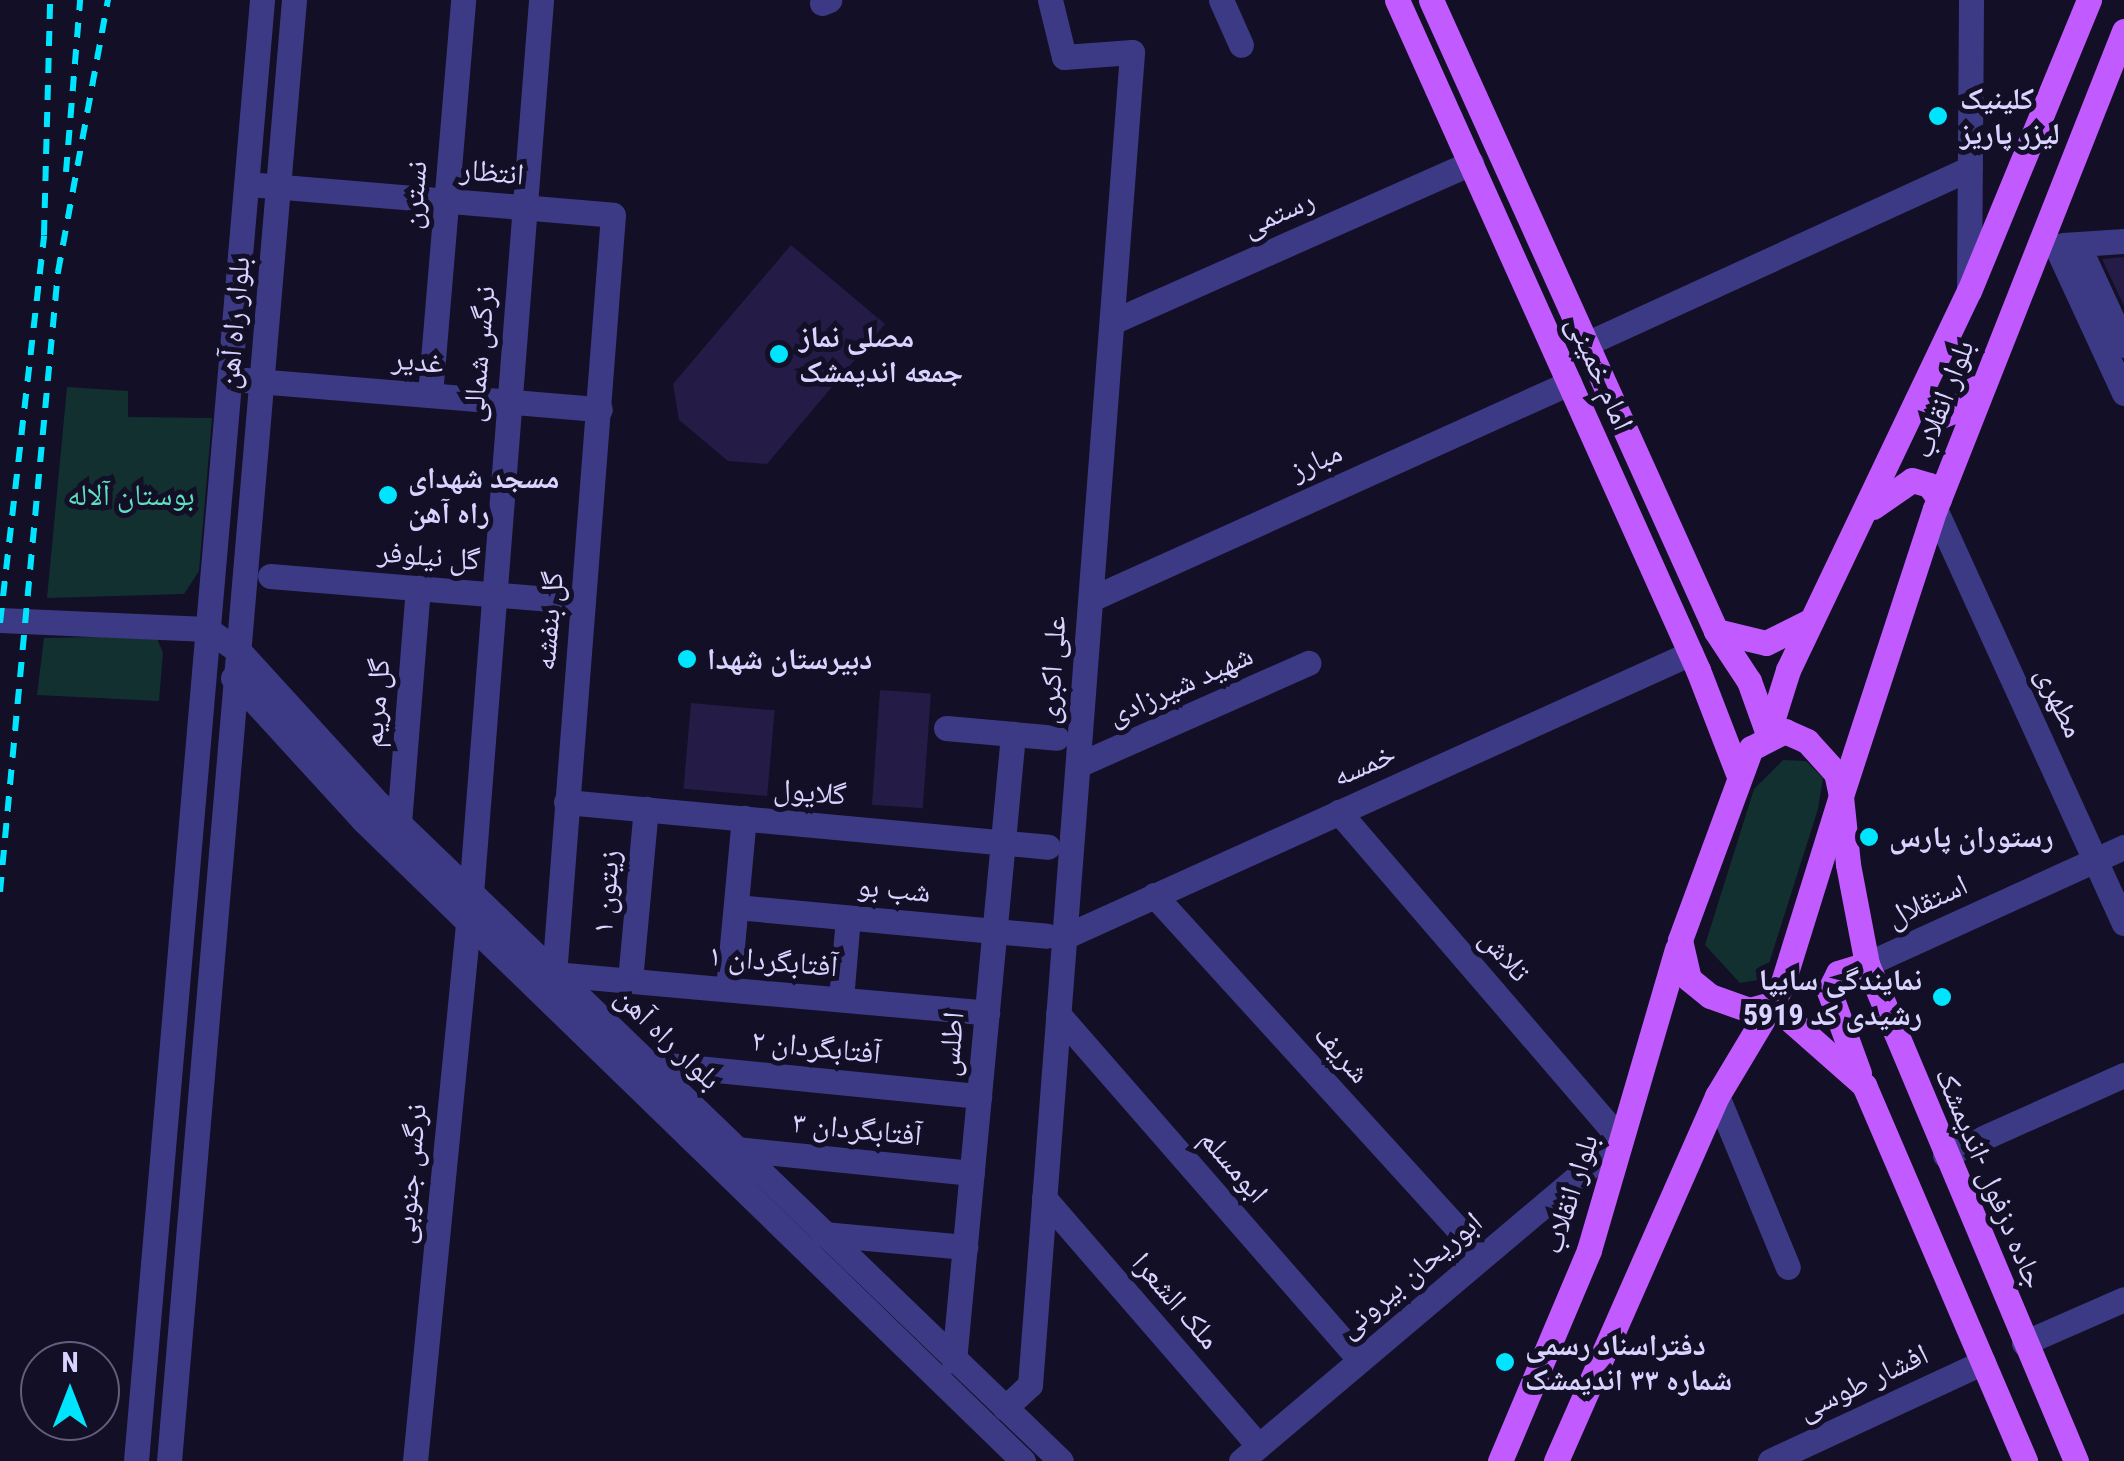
<!DOCTYPE html>
<html>
<head>
<meta charset="utf-8">
<style>
  body { margin:0 }
  #map { position:relative; width:2124px; height:1461px; overflow:hidden; background:#130f26; font-family:"Roboto Condensed","Noto Naskh Arabic",sans-serif }
  div>[style] { position:absolute }
  .green>* { inset:0; background:#12302f }
  .building>* { inset:0; background:#241b47; transform-origin:0 0 }
  .minor>* { height:25px; margin:-12.5px; padding:0 12.5px; transform-origin:12.5px; border-radius:12.5px; background:#3d3a85 }
  .major>* { height:25px; margin:-12.5px; padding:0 12.5px; transform-origin:12.5px; border-radius:12.5px; background:#c25bff }
  .rail>* { height:6px; margin-top:-3px; transform-origin:0; background:repeating-linear-gradient(90deg,#00e5ff 0 15px,transparent 0 27px) }
  .dots>* { width:28px; height:28px; translate:-50% -50%; box-sizing:border-box; border:5px solid #130f26; border-radius:50% }
  span { translate:-50% -50%; white-space:nowrap; text-align:center; line-height:1.15; -webkit-text-stroke:10px #130f26; paint-order:stroke }
  .poi-label { font-size:30px; color:#d9d4ff; font-weight:700 }
  .left { translate:0 -50%; text-align:left }
  .right { translate:-100% -50%; text-align:right }
  .street-label { font-size:30px; color:#d9d4ff }
  .park-label { font-size:30px; color:#5fe0c0 }
  .north { position:absolute; left:20px; top:1341px; width:100px; height:100px; box-sizing:border-box; background:#130f26; border:2px solid #625e7d; border-radius:50%; rotate:0deg; font-size:28px; font-weight:700; line-height:40px; text-align:center; color:#d9d4ff }
  .north::after { content:''; display:block; margin:auto; width:35px; height:45px; background:#00e5ff; clip-path:polygon(50% 0,100% 100%,50% 72%,0 100%) }
</style>
</head>
<body>
<div id="map">
  <div class="green">
    <i style="clip-path:polygon(67px 387px,128px 391px,128px 417px,212px 418px,199px 571px,184px 594px,47px 598px)"></i>
    <i style="clip-path:polygon(156px 636px,163px 653px,159px 701px,37px 695px,44px 638px)"></i>
    <i style="clip-path:polygon(1783px 760px,1806px 761px,1823px 778px,1818px 809px,1764px 979px,1740px 983px,1705px 945px,1754px 789px)"></i>
  </div>
  <div class="building">
    <i style="clip-path:polygon(791px 245px,885px 324px,767px 464px,728px 461px,679px 420px,673px 384px)"></i>
    <i style="clip-path:polygon(2124px 257px,2124px 306px,2102px 259px)"></i>
    <i style="left:880px;top:690px;width:51px;height:115px;rotate:4deg"></i>
    <i style="left:691px;top:703px;width:84px;height:86px;rotate:5deg"></i>
  </div>
  <div class="minor">
    <i style="left:1221px;top:0;width:49px;rotate:66deg"></i>
    <i style="left:822px;top:3px;width:8px;rotate:-23deg"></i>
    <i style="left:247px;top:184px;width:367px;rotate:4.8deg"></i>
    <i style="left:613px;top:215px;width:761px;rotate:94.44deg"></i>
    <i style="left:554px;top:974px;width:435px;rotate:5.1deg"></i>
    <i style="left:2063px;top:245px;width:61px;rotate:-3.8deg"></i>
    <i style="left:2078px;top:245px;width:110px;rotate:65.3deg"></i>
    <i style="left:2056px;top:246px;width:162px;rotate:65.2deg"></i>
    <i style="left:1969px;top:290px;width:290px;rotate:-89.6deg"></i>
    <i style="left:1112px;top:322px;width:393px;rotate:-23.9deg"></i>
    <i style="left:1586px;top:344px;width:422px;rotate:-24.6deg"></i>
    <i style="left:245px;top:380px;width:356px;rotate:4.7deg"></i>
    <i style="left:430px;top:395px;width:396px;rotate:-85.2deg"></i>
    <i style="left:1935px;top:509px;width:455px;rotate:65.5deg"></i>
    <i style="left:270px;top:576px;width:314px;rotate:4.7deg"></i>
    <i style="left:1091px;top:599px;width:525px;rotate:-24.32deg"></i>
    <i style="left:0;top:620px;width:207px;rotate:2.5deg"></i>
    <i style="left:207px;top:629px;width:40px;rotate:34.9deg"></i>
    <i style="left:240px;top:652px;width:205px;rotate:47.6deg"></i>
    <i style="left:378px;top:803px;width:948px;rotate:43.93deg"></i>
    <i style="left:233px;top:678px;width:193px;rotate:47.5deg"></i>
    <i style="left:363px;top:820px;width:920px;rotate:44.16deg"></i>
    <i style="left:946px;top:728px;width:111px;rotate:5.1deg"></i>
    <i style="left:1078px;top:765px;width:252px;rotate:-23.9deg"></i>
    <i style="left:566px;top:802px;width:484px;rotate:5.3deg"></i>
    <i style="left:399px;top:823px;width:236px;rotate:-85.4deg"></i>
    <i style="left:1154px;top:895px;width:488px;rotate:47.7deg"></i>
    <i style="left:736px;top:907px;width:312px;rotate:5.3deg"></i>
    <i style="left:1064px;top:937px;width:688px;rotate:-24.37deg"></i>
    <i style="left:1867px;top:964px;width:282px;rotate:-24.5deg"></i>
    <i style="left:630px;top:980px;width:172px;rotate:-84.7deg"></i>
    <i style="left:728px;top:989px;width:172px;rotate:-84.7deg"></i>
    <i style="left:841px;top:999px;width:81px;rotate:-85.1deg"></i>
    <i style="left:1058px;top:1014px;width:459px;rotate:48.9deg"></i>
    <i style="left:647px;top:1063px;width:334px;rotate:5.7deg"></i>
    <i style="left:1717px;top:1096px;width:185px;rotate:67.5deg"></i>
    <i style="left:736px;top:1149px;width:237px;rotate:5.8deg"></i>
    <i style="left:1945px;top:1155px;width:196px;rotate:-24.1deg"></i>
    <i style="left:1044px;top:1198px;width:328px;rotate:49.1deg"></i>
    <i style="left:823px;top:1234px;width:143px;rotate:5.2deg"></i>
    <i style="left:2024px;top:1343px;width:109px;rotate:-23.7deg"></i>
    <i style="left:954px;top:1361px;width:630px;rotate:-84.62deg"></i>
    <i style="left:1005px;top:1408px;width:34px;rotate:-43deg"></i>
    <i style="left:1030px;top:1385px;width:1337px;rotate:-85.62deg"></i>
    <i style="left:1132px;top:52px;width:68px;rotate:175.8deg"></i>
    <i style="left:1064px;top:57px;width:59px;rotate:-103.8deg"></i>
    <i style="left:136px;top:1461px;width:1466px;rotate:-85.07deg"></i>
    <i style="left:169px;top:1461px;width:1466px;rotate:-85.11deg"></i>
    <i style="left:415px;top:1461px;width:570px;rotate:-84.36deg"></i>
    <i style="left:471px;top:894px;width:897px;rotate:-85.52deg"></i>
    <i style="left:1241px;top:1461px;width:497px;rotate:-40.2deg"></i>
    <i style="left:1621px;top:1140px;width:433px;rotate:-130.7deg"></i>
    <i style="left:1770px;top:1461px;width:235px;rotate:-24.9deg"></i>
  </div>
  <div class="major">
    <i style="left:1397px;top:0;width:735px;rotate:65.81deg"></i>
    <i style="left:1698px;top:670px;width:114px;rotate:68.9deg"></i>
    <i style="left:1431px;top:0;width:692px;rotate:65.69deg"></i>
    <i style="left:1716px;top:631px;width:60px;rotate:56.6deg"></i>
    <i style="left:1749px;top:681px;width:56px;rotate:70.3deg"></i>
    <i style="left:1917px;top:400px;width:30px;rotate:30deg"></i>
    <i style="left:1943px;top:415px;width:15px;rotate:-20deg"></i>
    <i style="left:1957px;top:410px;width:28px;rotate:-51deg"></i>
    <i style="left:1873px;top:507px;width:47px;rotate:-34.7deg"></i>
    <i style="left:1912px;top:480px;width:18px;rotate:16deg"></i>
    <i style="left:1929px;top:485px;width:17px;rotate:54deg"></i>
    <i style="left:1716px;top:631px;width:51px;rotate:13.5deg"></i>
    <i style="left:1766px;top:643px;width:51px;rotate:-26.6deg"></i>
    <i style="left:1768px;top:734px;width:67px;rotate:-72.6deg"></i>
    <i style="left:1788px;top:670px;width:420px;rotate:-64.5deg"></i>
    <i style="left:1969px;top:291px;width:315px;rotate:-67.6deg"></i>
    <i style="left:1859px;top:1073px;width:87px;rotate:-110.1deg"></i>
    <i style="left:1829px;top:991px;width:20px;rotate:-63deg"></i>
    <i style="left:1838px;top:973px;width:30px;rotate:-17deg"></i>
    <i style="left:1500px;top:1461px;width:229px;rotate:-67.1deg"></i>
    <i style="left:1589px;top:1250px;width:314px;rotate:-73.7deg"></i>
    <i style="left:1556px;top:1461px;width:399px;rotate:-66.2deg"></i>
    <i style="left:1717px;top:1096px;width:107px;rotate:-59.1deg"></i>
    <i style="left:1772px;top:1004px;width:123px;rotate:41.4deg"></i>
    <i style="left:1864px;top:1085px;width:409px;rotate:66.8deg"></i>
    <i style="left:2076px;top:1461px;width:539px;rotate:-112.81deg"></i>
    <i style="left:1867px;top:964px;width:102px;rotate:-100.8deg"></i>
    <i style="left:1848px;top:864px;width:68px;rotate:-95.9deg"></i>
    <i style="left:1841px;top:796px;width:24px;rotate:-102deg"></i>
    <i style="left:1836px;top:773px;width:43px;rotate:-132.2deg"></i>
    <i style="left:1807px;top:741px;width:24px;rotate:-156deg"></i>
    <i style="left:1785px;top:731px;width:38px;rotate:153deg"></i>
    <i style="left:1751px;top:748px;width:205px;rotate:110.3deg"></i>
    <i style="left:1680px;top:940px;width:40px;rotate:77deg"></i>
    <i style="left:1689px;top:979px;width:27px;rotate:39deg"></i>
    <i style="left:1710px;top:996px;width:41px;rotate:19.7deg"></i>
    <i style="left:1749px;top:1010px;width:24px;rotate:-15deg"></i>
    <i style="left:1772px;top:1004px;width:25px;rotate:-63deg"></i>
    <i style="left:1783px;top:982px;width:195px;rotate:-72.7deg"></i>
    <i style="left:1841px;top:796px;width:302px;rotate:-71.9deg"></i>
    <i style="left:1935px;top:509px;width:514px;rotate:-68.43deg"></i>
  </div>
  <div class="rail">
    <i style="left:66px;top:172px;width:173px;rotate:-85.3deg"></i>
    <i style="left:0;top:623px;width:390px;rotate:-83.5deg"></i>
    <i style="left:44px;top:235px;width:235px;rotate:-88.5deg"></i>
    <i style="left:0;top:892px;width:623px;rotate:-84.66deg"></i>
    <i style="left:58px;top:272px;width:277px;rotate:-79.6deg"></i>
  </div>
  <div class="dots">
    <i style="left:1938px;top:116px;background:#00e5ff"></i>
    <i style="left:779px;top:354px;background:#00e5ff"></i>
    <i style="left:388px;top:495px;background:#00e5ff"></i>
    <i style="left:687px;top:659px;background:#00e5ff"></i>
    <i style="left:1869px;top:837px;background:#00e5ff"></i>
    <i style="left:1942px;top:997px;background:#00e5ff"></i>
    <i style="left:1505px;top:1362px;background:#00e5ff"></i>
  </div>
  <div class="poi-label">
    <span class="left" style="left:1960px;top:116px">کلینیک<br>لیزر پاریز</span>
    <span class="left" style="left:799px;top:354px">مصلی نماز<br>جمعه اندیمشک</span>
    <span class="left" style="left:408px;top:495px">مسجد شهدای<br>راه آهن</span>
    <span class="left" style="left:707px;top:659px">دبیرستان شهدا</span>
    <span class="left" style="left:1889px;top:837px">رستوران پارس</span>
    <span class="right" style="left:1922px;top:997px">نمایندگی سایپا<br>رشیدی کد 5919</span>
    <span class="left" style="left:1525px;top:1362px">دفتراسناد رسمی<br>شماره ۳۳ اندیمشک</span>
  </div>
  <div class="street-label">
    <span style="left:492px;top:172px;rotate:5deg">انتظار</span>
    <span style="left:414px;top:195px;rotate:-85deg">نسترن</span>
    <span style="left:1278px;top:213px;rotate:-24deg">رستمی</span>
    <span style="left:234px;top:323px;rotate:-85deg">بلوار راه آهن</span>
    <span style="left:479px;top:354px;rotate:-85deg">نرگس شمالی</span>
    <span style="left:418px;top:361px;rotate:5deg">غدیر</span>
    <span style="left:1600px;top:373px;rotate:66deg">امام خمینی</span>
    <span style="left:1943px;top:399px;rotate:-69deg">بلوار انقلاب</span>
    <span style="left:1316px;top:461px;rotate:-24deg">مبارز</span>
    <span style="left:429px;top:556px;rotate:5deg">گل نیلوفر</span>
    <span style="left:549px;top:621px;rotate:-85deg">گل بنفشه</span>
    <span style="left:1052px;top:670px;rotate:-86deg">علی اکبری</span>
    <span style="left:1180px;top:685px;rotate:-24deg">شهید شیرزادی</span>
    <span style="left:2060px;top:702px;rotate:65deg">مطهری</span>
    <span style="left:376px;top:703px;rotate:-85deg">گل مریم</span>
    <span style="left:1364px;top:765px;rotate:-24deg">خمسه</span>
    <span style="left:810px;top:792px;rotate:5deg">گلایول</span>
    <span style="left:894px;top:889px;rotate:5deg">شب بو</span>
    <span style="left:606px;top:892px;rotate:-85deg">زیتون ۱</span>
    <span style="left:1927px;top:901px;rotate:-25deg">استقلال</span>
    <span style="left:1505px;top:955px;rotate:49deg">تلاش</span>
    <span style="left:773px;top:961px;rotate:5deg">آفتابگردان ۱</span>
    <span style="left:668px;top:1038px;rotate:44deg">بلوار راه آهن</span>
    <span style="left:951px;top:1044px;rotate:-85deg">اطلس</span>
    <span style="left:816px;top:1047px;rotate:6deg">آفتابگردان ۲</span>
    <span style="left:1342px;top:1054px;rotate:48deg">شریف</span>
    <span style="left:857px;top:1129px;rotate:6deg">آفتابگردان ۳</span>
    <span style="left:1234px;top:1166px;rotate:49deg">ابومسلم</span>
    <span style="left:410px;top:1174px;rotate:-85deg">نرگس جنوبی</span>
    <span style="left:1990px;top:1178px;rotate:67deg">جاده دزفول -اندیمشک</span>
    <span style="left:1570px;top:1194px;rotate:-72deg">بلوار انقلاب</span>
    <span style="left:1410px;top:1275px;rotate:-40deg">ابوریحان بیرونی</span>
    <span style="left:1176px;top:1301px;rotate:49deg">ملک الشعرا</span>
    <span style="left:1863px;top:1382px;rotate:-25deg">افشار طوسی</span>
  </div>
  <div class="park-label">
    <span style="left:131px;top:495px">بوستان آلاله</span>
  </div>
  <div class="north">N</div>
</div>
</body>
</html>
